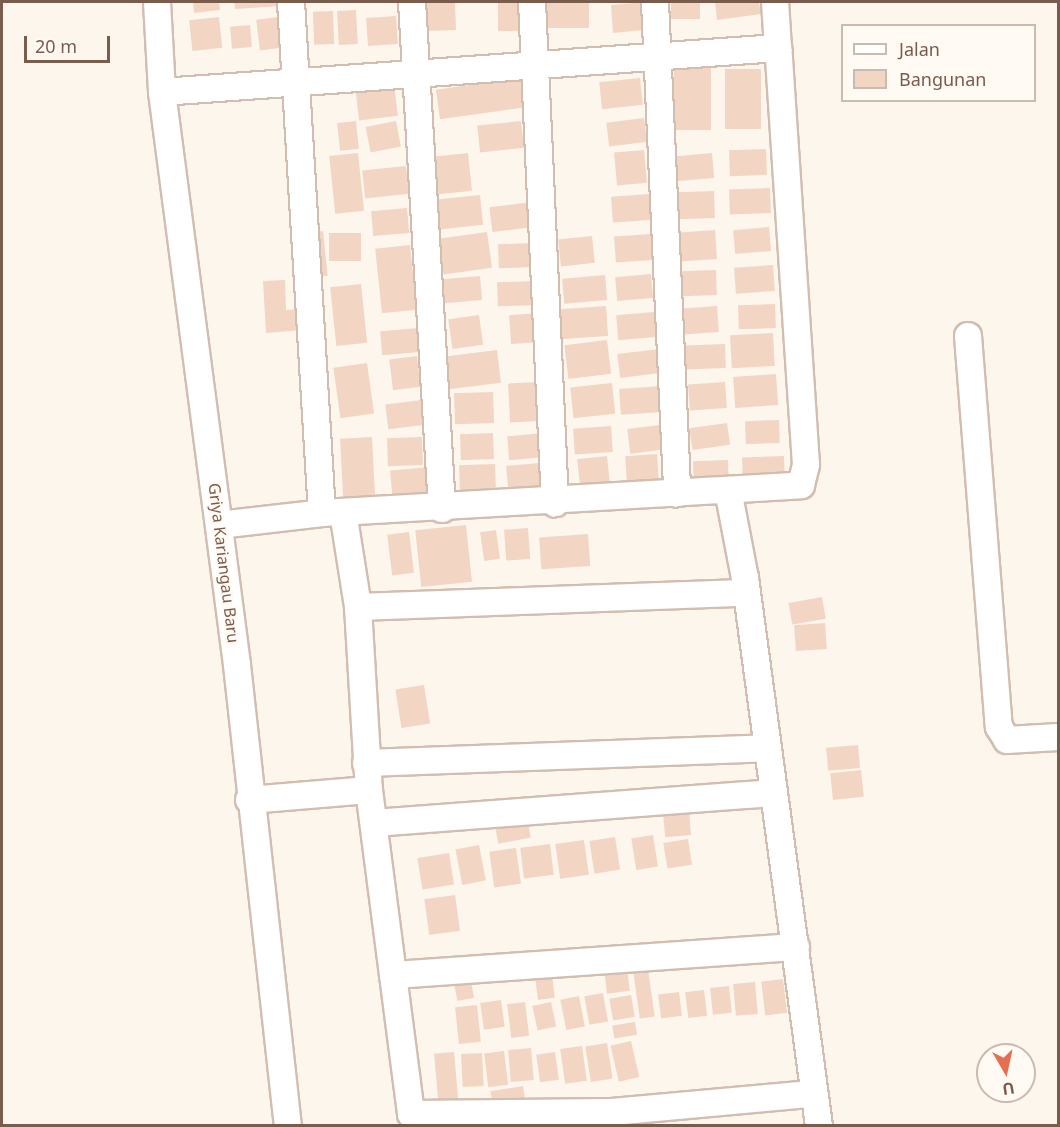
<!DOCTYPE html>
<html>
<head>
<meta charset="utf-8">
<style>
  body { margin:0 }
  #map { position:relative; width:1060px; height:1127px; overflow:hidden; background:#fdf6ec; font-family:"Noto Sans",sans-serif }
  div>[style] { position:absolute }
  .building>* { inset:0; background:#f3d5c3; transform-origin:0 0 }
  .roads { filter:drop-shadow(2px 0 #d1beb0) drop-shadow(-2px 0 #d1beb0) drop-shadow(0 2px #d1beb0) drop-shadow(0 -2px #d1beb0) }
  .minor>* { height:26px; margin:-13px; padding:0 13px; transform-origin:13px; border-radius:13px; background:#fff }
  span { translate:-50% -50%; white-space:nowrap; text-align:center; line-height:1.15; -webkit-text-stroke:5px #fffaf3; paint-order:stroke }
  .street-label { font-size:16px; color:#7a5c4d }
  .frame { position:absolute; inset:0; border:3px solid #7a5c4d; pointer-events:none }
  .legend { position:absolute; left:841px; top:24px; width:195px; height:78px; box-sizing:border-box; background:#fffaf3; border:2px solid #cabbb1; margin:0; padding:8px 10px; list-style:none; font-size:18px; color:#7a5c4d }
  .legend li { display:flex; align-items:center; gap:12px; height:30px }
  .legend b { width:30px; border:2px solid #cabbb1 }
  .north { position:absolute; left:976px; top:1043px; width:60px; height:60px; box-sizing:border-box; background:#fffaf3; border:2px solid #cabbb1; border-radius:50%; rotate:171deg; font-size:16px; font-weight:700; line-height:24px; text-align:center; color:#7a5c4d }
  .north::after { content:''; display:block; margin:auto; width:21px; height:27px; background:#e76f51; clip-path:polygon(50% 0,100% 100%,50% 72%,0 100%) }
  .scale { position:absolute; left:24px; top:36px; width:86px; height:27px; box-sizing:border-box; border:3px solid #7a5c4d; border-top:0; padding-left:8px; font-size:18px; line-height:21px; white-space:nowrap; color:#7a5c4d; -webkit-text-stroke:4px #fffaf3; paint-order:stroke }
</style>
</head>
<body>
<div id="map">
  <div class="building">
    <i style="clip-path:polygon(193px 2px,219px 2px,220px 10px,194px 13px)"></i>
    <i style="clip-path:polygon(234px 2px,281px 2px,282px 6px,235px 9px)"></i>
    <i style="left:455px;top:2px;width:28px;height:30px;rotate:88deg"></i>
    <i style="left:498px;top:2px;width:25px;height:29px"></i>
    <i style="left:547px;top:2px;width:42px;height:26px"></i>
    <i style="clip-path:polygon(645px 2px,654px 29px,613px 33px,611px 5px)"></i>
    <i style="left:671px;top:2px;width:29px;height:17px"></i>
    <i style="clip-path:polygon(715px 2px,759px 2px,761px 14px,717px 20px)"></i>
    <i style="left:356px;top:10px;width:34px;height:19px;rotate:87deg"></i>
    <i style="left:333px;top:11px;width:33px;height:20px;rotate:88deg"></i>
    <i style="left:286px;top:16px;width:31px;height:30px;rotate:83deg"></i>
    <i style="left:396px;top:16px;width:28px;height:30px;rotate:86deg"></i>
    <i style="left:219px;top:17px;width:31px;height:30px;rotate:84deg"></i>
    <i style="left:250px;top:25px;width:22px;height:20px;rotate:85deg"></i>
    <i style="left:674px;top:67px;width:37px;height:63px"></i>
    <i style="left:725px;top:69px;width:36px;height:60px"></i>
    <i style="left:526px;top:77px;width:30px;height:91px;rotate:82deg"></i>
    <i style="left:640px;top:78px;width:27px;height:41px;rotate:84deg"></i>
    <i style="left:394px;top:84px;width:32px;height:39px;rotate:83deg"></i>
    <i style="left:644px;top:118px;width:24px;height:38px;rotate:83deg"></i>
    <i style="left:356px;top:121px;width:28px;height:19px;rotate:84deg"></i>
    <i style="left:396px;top:121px;width:26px;height:31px;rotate:79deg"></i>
    <i style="left:521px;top:121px;width:27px;height:44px;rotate:84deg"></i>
    <i style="left:766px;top:149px;width:26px;height:37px;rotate:88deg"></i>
    <i style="left:644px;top:150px;width:33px;height:30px;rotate:85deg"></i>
    <i style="left:358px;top:153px;width:58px;height:29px;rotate:84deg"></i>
    <i style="left:468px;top:153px;width:38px;height:38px;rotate:84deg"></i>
    <i style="left:712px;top:153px;width:25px;height:39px;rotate:85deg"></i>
    <i style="left:406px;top:166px;width:28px;height:44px;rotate:84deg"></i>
    <i style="left:770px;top:188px;width:25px;height:41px;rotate:88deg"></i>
    <i style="left:714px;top:191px;width:27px;height:36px;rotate:88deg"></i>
    <i style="left:649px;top:194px;width:26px;height:38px;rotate:86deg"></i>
    <i style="left:480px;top:195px;width:30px;height:46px;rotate:84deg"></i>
    <i style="left:532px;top:202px;width:25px;height:43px;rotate:83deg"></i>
    <i style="left:407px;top:208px;width:25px;height:36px;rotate:85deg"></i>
    <i style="left:769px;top:227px;width:24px;height:36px;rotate:85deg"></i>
    <i style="left:715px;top:230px;width:29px;height:38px;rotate:86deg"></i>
    <i style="left:323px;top:231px;width:45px;height:20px;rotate:84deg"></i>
    <i style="left:487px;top:232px;width:36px;height:49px;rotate:82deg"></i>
    <i style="left:329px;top:233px;width:32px;height:28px"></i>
    <i style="left:651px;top:234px;width:26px;height:37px;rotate:86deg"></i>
    <i style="left:592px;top:236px;width:27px;height:34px;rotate:84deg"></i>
    <i style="left:535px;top:243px;width:24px;height:37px;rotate:88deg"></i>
    <i style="left:410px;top:245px;width:65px;height:35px;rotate:84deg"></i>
    <i style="left:773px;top:265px;width:26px;height:39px;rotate:86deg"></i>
    <i style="left:716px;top:270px;width:25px;height:35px;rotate:88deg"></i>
    <i style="left:651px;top:274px;width:24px;height:36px;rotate:85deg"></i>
    <i style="left:605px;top:275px;width:25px;height:43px;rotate:85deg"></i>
    <i style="left:480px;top:276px;width:24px;height:38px;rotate:85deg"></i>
    <i style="clip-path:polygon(285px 280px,286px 310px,301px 309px,302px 330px,266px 333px,263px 281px)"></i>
    <i style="left:536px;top:281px;width:24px;height:39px;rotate:88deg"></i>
    <i style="left:361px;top:284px;width:59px;height:31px;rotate:84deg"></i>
    <i style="left:775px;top:304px;width:24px;height:37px;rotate:88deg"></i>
    <i style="left:606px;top:306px;width:30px;height:49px;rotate:86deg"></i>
    <i style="left:717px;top:306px;width:26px;height:35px;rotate:86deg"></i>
    <i style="left:654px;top:312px;width:25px;height:38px;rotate:85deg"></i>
    <i style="left:540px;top:313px;width:29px;height:31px;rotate:86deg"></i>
    <i style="left:479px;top:315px;width:30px;height:31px;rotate:82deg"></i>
    <i style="left:418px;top:328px;width:24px;height:38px;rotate:85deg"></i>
    <i style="left:773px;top:333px;width:33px;height:43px;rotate:87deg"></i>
    <i style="left:607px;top:340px;width:34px;height:43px;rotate:83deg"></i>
    <i style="left:725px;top:344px;width:24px;height:41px;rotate:88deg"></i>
    <i style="left:659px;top:349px;width:24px;height:42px;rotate:83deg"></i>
    <i style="left:497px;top:350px;width:33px;height:53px;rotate:83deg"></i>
    <i style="left:417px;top:356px;width:31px;height:28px;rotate:83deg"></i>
    <i style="left:367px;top:363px;width:51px;height:34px;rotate:82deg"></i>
    <i style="left:776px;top:374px;width:31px;height:43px;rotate:86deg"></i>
    <i style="left:538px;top:382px;width:39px;height:30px;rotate:87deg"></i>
    <i style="left:725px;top:382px;width:26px;height:37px;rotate:86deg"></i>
    <i style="left:612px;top:383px;width:31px;height:42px;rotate:84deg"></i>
    <i style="left:661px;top:386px;width:26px;height:42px;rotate:86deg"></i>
    <i style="left:493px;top:392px;width:31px;height:39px;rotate:88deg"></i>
    <i style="left:422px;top:400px;width:25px;height:37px;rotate:83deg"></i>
    <i style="left:779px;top:420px;width:23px;height:34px;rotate:88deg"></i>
    <i style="left:727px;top:423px;width:22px;height:38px;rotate:82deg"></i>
    <i style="left:659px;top:425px;width:25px;height:32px;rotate:83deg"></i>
    <i style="left:611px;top:426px;width:26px;height:38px;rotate:86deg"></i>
    <i style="left:493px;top:433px;width:26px;height:33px;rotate:88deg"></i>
    <i style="left:544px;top:433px;width:24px;height:37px;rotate:85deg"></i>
    <i style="left:372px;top:437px;width:59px;height:32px;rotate:87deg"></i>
    <i style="left:422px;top:437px;width:28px;height:35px;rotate:88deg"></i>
    <i style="left:657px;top:454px;width:26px;height:32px;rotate:86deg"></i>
    <i style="left:607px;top:456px;width:27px;height:30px;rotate:84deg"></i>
    <i style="left:784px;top:456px;width:27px;height:42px;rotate:88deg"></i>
    <i style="left:728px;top:460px;width:25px;height:35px;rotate:88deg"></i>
    <i style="left:540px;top:463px;width:34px;height:34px;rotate:85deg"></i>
    <i style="left:495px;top:464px;width:25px;height:36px;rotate:88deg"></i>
    <i style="left:431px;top:467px;width:25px;height:41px;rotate:85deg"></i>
    <i style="left:466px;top:525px;width:57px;height:51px;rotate:84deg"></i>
    <i style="left:528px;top:528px;width:31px;height:24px;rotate:86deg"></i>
    <i style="left:496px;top:530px;width:29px;height:16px;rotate:82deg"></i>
    <i style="left:409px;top:532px;width:41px;height:22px;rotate:83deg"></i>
    <i style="left:588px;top:534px;width:32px;height:49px;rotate:86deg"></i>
    <i style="left:822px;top:597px;width:22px;height:34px;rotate:80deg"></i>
    <i style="left:825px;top:623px;width:26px;height:31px;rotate:86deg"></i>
    <i style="left:424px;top:685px;width:39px;height:29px;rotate:81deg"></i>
    <i style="left:858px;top:745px;width:23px;height:32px;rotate:85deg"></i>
    <i style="left:861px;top:770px;width:27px;height:31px;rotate:84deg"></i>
    <i style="left:689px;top:811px;width:24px;height:26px;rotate:85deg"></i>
    <i style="left:526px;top:813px;width:25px;height:33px;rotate:79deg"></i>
    <i style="left:653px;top:835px;width:32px;height:22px;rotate:81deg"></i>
    <i style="left:615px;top:837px;width:33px;height:26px;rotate:81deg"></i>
    <i style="left:688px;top:839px;width:26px;height:25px;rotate:81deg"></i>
    <i style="left:584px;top:840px;width:35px;height:29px;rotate:82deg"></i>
    <i style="left:550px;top:844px;width:31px;height:30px;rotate:83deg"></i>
    <i style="left:479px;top:845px;width:36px;height:24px;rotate:79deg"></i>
    <i style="left:516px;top:848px;width:36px;height:27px;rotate:82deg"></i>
    <i style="left:449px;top:853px;width:32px;height:32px;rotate:81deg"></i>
    <i style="left:455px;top:895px;width:36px;height:31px;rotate:82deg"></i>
    <i style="left:627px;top:968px;width:23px;height:23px;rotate:83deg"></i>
    <i style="left:648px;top:969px;width:48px;height:15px;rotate:82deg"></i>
    <i style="left:552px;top:975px;width:23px;height:17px;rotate:83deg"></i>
    <i style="left:783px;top:979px;width:34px;height:22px;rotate:83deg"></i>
    <i style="left:471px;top:982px;width:16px;height:17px;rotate:79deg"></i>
    <i style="left:755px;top:982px;width:32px;height:22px;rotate:85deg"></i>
    <i style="left:729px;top:986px;width:27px;height:19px;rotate:84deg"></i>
    <i style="left:704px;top:990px;width:26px;height:19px;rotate:83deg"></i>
    <i style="left:679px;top:992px;width:24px;height:21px;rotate:83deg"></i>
    <i style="left:603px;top:993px;width:29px;height:19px;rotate:80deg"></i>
    <i style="left:631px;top:995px;width:22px;height:22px;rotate:80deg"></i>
    <i style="left:579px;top:996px;width:31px;height:19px;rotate:79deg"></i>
    <i style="left:501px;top:1000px;width:27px;height:21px;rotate:82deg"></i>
    <i style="left:525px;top:1002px;width:34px;height:18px;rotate:83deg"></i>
    <i style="left:551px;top:1002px;width:25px;height:19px;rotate:78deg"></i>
    <i style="left:477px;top:1005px;width:37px;height:22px;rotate:84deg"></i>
    <i style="left:635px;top:1022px;width:13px;height:23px;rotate:81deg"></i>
    <i style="left:631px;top:1041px;width:37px;height:21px;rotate:77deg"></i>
    <i style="left:607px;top:1043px;width:36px;height:22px;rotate:81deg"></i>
    <i style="left:582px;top:1046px;width:35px;height:22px;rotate:82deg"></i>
    <i style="left:531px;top:1048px;width:32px;height:23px;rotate:85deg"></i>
    <i style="left:504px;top:1051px;width:34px;height:20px;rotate:83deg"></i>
    <i style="left:454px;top:1052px;width:49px;height:20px;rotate:85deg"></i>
    <i style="left:555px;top:1052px;width:28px;height:19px;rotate:82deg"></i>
    <i style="left:482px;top:1053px;width:33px;height:21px;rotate:87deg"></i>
    <i style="left:523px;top:1086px;width:20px;height:33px;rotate:81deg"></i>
  </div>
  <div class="roads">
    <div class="minor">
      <i style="left:157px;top:2px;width:90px;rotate:86.8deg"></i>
      <i style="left:162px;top:92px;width:578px;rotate:82.54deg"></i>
      <i style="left:237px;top:665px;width:464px;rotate:83.7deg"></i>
      <i style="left:291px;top:2px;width:512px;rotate:86.53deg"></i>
      <i style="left:412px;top:2px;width:508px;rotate:86.61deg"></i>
      <i style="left:532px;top:2px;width:502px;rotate:87.37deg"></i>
      <i style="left:655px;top:2px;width:492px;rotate:87.4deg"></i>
      <i style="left:162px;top:92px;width:618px;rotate:-4.09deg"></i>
      <i style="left:778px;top:48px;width:46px;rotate:-93.7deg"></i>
      <i style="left:968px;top:336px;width:392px;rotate:85.5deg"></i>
      <i style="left:999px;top:727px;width:15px;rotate:58deg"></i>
      <i style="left:1007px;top:740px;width:51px;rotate:-3.4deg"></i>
      <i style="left:728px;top:490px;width:90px;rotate:79.1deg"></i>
      <i style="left:745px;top:578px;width:553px;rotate:82.31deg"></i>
      <i style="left:343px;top:512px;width:96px;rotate:81deg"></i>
      <i style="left:358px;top:607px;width:183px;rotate:86.6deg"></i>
      <i style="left:369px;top:790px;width:327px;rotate:82.6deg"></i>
      <i style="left:411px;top:1114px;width:201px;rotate:-0.6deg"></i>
      <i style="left:612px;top:1112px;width:200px;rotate:-5.2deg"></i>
      <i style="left:219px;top:525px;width:104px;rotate:-6.6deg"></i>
      <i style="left:322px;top:513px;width:480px;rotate:-3.3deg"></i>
      <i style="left:801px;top:485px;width:21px;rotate:-76deg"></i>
      <i style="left:806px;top:465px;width:418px;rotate:-93.8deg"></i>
      <i style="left:358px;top:607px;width:386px;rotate:-2.1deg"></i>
      <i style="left:366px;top:763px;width:402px;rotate:-2.1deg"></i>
      <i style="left:249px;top:800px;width:120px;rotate:-4.8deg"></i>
      <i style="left:374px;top:823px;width:401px;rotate:-4.3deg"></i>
      <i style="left:393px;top:975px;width:404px;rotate:-4deg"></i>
    </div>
  </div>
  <div class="street-label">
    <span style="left:224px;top:563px;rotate:83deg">Griya Kariangau Baru</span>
  </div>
  <div class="frame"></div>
  <ul class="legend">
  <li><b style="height:8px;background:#fff"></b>Jalan</li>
  <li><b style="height:16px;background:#f3d5c3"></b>Bangunan</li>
  </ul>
  <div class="north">U</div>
  <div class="scale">20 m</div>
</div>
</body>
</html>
